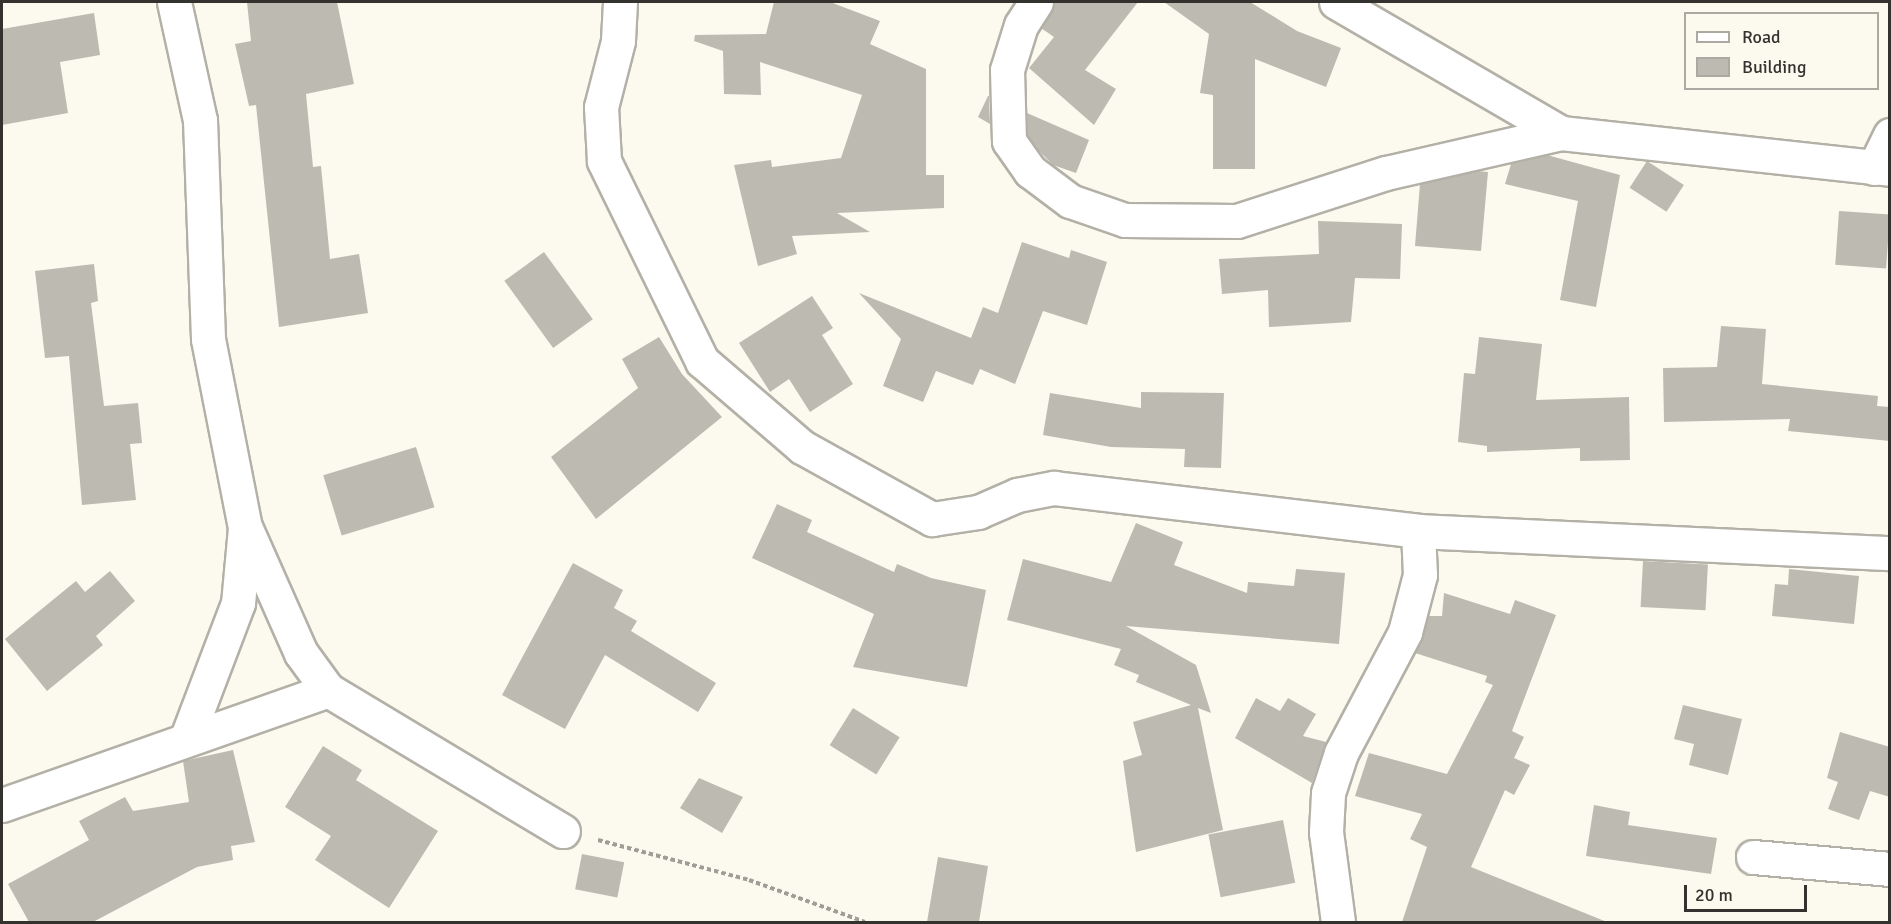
<!DOCTYPE html>
<html>
<head>
<meta charset="utf-8">
<style>
  body { margin:0 }
  #map { position:relative; width:1891px; height:924px; overflow:hidden; background:#fcf9ef; font-family:Signika,sans-serif }
  div>[style] { position:absolute }
  .building>* { inset:0; background:#bdbbb1; transform-origin:0 0 }
  .path>* { height:4px; margin-top:-2px; transform-origin:0; background:repeating-linear-gradient(90deg,#9f9d96 0 4.5px,transparent 0 7.5px) }
  .roads { filter:drop-shadow(2px 0 #b3b1a7) drop-shadow(-2px 0 #b3b1a7) drop-shadow(0 2px #b3b1a7) drop-shadow(0 -2px #b3b1a7) }
  .minor>* { height:33px; margin:-16.5px; padding:0 16.5px; transform-origin:16.5px; border-radius:16.5px; background:#fff }
  span { translate:-50% -50%; white-space:nowrap; text-align:center; line-height:1.15; -webkit-text-stroke:4.5px #fcf9ef; paint-order:stroke }
  .frame { position:absolute; inset:0; border:3px solid #33322e; pointer-events:none }
  .legend { position:absolute; left:1684px; top:12px; width:195px; height:78px; box-sizing:border-box; background:#fcf9ef; border:2px solid #aca9a2; margin:0; padding:8px 10px; list-style:none; font-size:18px; color:#33322e }
  .legend li { display:flex; align-items:center; gap:12px; height:30px }
  .legend b { width:30px; border:2px solid #aca9a2 }
  .scale { position:absolute; left:1684px; top:885px; width:123px; height:27px; box-sizing:border-box; border:3px solid #33322e; border-top:0; padding-left:8px; font-size:18px; line-height:21px; white-space:nowrap; color:#33322e; -webkit-text-stroke:4px #fcf9ef; paint-order:stroke }
</style>
</head>
<body>
<div id="map">
  <div class="building">
    <i style="clip-path:polygon(247px 2px,337px 2px,354px 84px,306px 94px,313px 167px,321px 166px,330px 259px,359px 254px,368px 313px,279px 327px,256px 105px,249px 106px,235px 44px,251px 41px)"></i>
    <i style="clip-path:polygon(774px 2px,830px 2px,880px 21px,870px 44px,926px 69px,926px 175px,944px 175px,944px 208px,837px 213px,870px 232px,792px 236px,797px 254px,758px 266px,734px 165px,771px 160px,772px 167px,841px 158px,862px 95px,760px 62px,761px 95px,724px 94px,723px 51px,694px 41px,695px 35px,766px 34px)"></i>
    <i style="clip-path:polygon(1054px 2px,1138px 2px,1085px 70px,1116px 89px,1094px 125px,1029px 68px,1054px 37px,1041px 28px)"></i>
    <i style="clip-path:polygon(1164px 2px,1250px 2px,1297px 31px,1341px 48px,1326px 87px,1255px 59px,1255px 169px,1213px 169px,1213px 95px,1200px 93px,1209px 34px)"></i>
    <i style="clip-path:polygon(94px 13px,100px 55px,60px 62px,68px 113px,2px 125px,2px 29px)"></i>
    <i style="clip-path:polygon(988px 96px,989px 96px,990px 124px,978px 117px)"></i>
    <i style="clip-path:polygon(1027px 113px,1089px 140px,1076px 173px,1053px 165px,1039px 151px,1028px 135px)"></i>
    <i style="clip-path:polygon(1547px 155px,1620px 175px,1596px 307px,1560px 300px,1578px 201px,1505px 184px,1511px 164px)"></i>
    <i style="left:1647px;top:161px;width:44px;height:32px;rotate:33deg"></i>
    <i style="clip-path:polygon(1477px 171px,1488px 172px,1481px 251px,1415px 246px,1420px 184px)"></i>
    <i style="left:1839px;top:211px;width:51px;height:54px;rotate:4deg"></i>
    <i style="clip-path:polygon(1318px 221px,1402px 224px,1400px 279px,1355px 278px,1351px 322px,1269px 327px,1268px 290px,1222px 294px,1219px 259px,1319px 254px)"></i>
    <i style="clip-path:polygon(1022px 242px,1069px 258px,1071px 250px,1107px 262px,1087px 325px,1043px 311px,1015px 384px,980px 369px,973px 385px,936px 371px,923px 402px,883px 386px,901px 339px,859px 293px,971px 338px,983px 307px,998px 313px)"></i>
    <i style="left:544px;top:252px;width:83px;height:49px;rotate:54deg"></i>
    <i style="clip-path:polygon(94px 264px,98px 301px,91px 303px,104px 406px,138px 403px,142px 443px,130px 444px,136px 500px,82px 505px,69px 356px,45px 358px,35px 271px)"></i>
    <i style="clip-path:polygon(812px 296px,833px 328px,822px 335px,853px 384px,810px 412px,789px 379px,770px 392px,739px 343px)"></i>
    <i style="clip-path:polygon(1721px 326px,1766px 329px,1762px 384px,1878px 396px,1877px 406px,1890px 407px,1890px 441px,1788px 431px,1790px 419px,1664px 422px,1663px 368px,1717px 367px)"></i>
    <i style="clip-path:polygon(659px 337px,682px 374px,722px 417px,596px 519px,551px 457px,638px 388px,622px 359px)"></i>
    <i style="clip-path:polygon(1479px 337px,1542px 344px,1536px 400px,1629px 397px,1630px 460px,1580px 461px,1580px 448px,1487px 452px,1487px 446px,1458px 442px,1464px 373px,1475px 374px)"></i>
    <i style="clip-path:polygon(1141px 392px,1224px 393px,1221px 468px,1184px 467px,1185px 449px,1111px 447px,1043px 435px,1050px 393px,1141px 408px)"></i>
    <i style="left:416px;top:447px;width:63px;height:97px;rotate:73deg"></i>
    <i style="clip-path:polygon(777px 504px,812px 520px,807px 532px,894px 572px,897px 564px,931px 578px,986px 590px,967px 687px,853px 667px,874px 614px,752px 558px)"></i>
    <i style="clip-path:polygon(1136px 523px,1183px 542px,1174px 565px,1247px 593px,1248px 582px,1294px 586px,1296px 569px,1345px 573px,1339px 644px,1126px 626px,1196px 665px,1211px 713px,1198px 708px,1223px 830px,1136px 852px,1123px 761px,1142px 755px,1133px 722px,1191px 705px,1136px 682px,1139px 675px,1114px 665px,1121px 649px,1007px 620px,1023px 559px,1111px 582px)"></i>
    <i style="left:1643px;top:561px;width:65px;height:46px;rotate:3deg"></i>
    <i style="clip-path:polygon(573px 563px,623px 590px,614px 608px,637px 621px,631px 631px,716px 683px,698px 712px,605px 655px,565px 729px,502px 695px)"></i>
    <i style="clip-path:polygon(1789px 569px,1859px 576px,1854px 624px,1772px 616px,1775px 584px,1788px 585px)"></i>
    <i style="clip-path:polygon(110px 571px,135px 601px,96px 636px,103px 645px,47px 691px,5px 639px,76px 581px,85px 592px)"></i>
    <i style="clip-path:polygon(1444px 593px,1510px 614px,1515px 600px,1556px 615px,1512px 731px,1524px 737px,1514px 758px,1530px 765px,1514px 795px,1505px 790px,1471px 867px,1607px 922px,1402px 922px,1427px 847px,1410px 839px,1422px 814px,1355px 796px,1369px 753px,1447px 774px,1493px 685px,1485px 682px,1487px 676px,1415px 653px,1429px 616px,1442px 616px)"></i>
    <i style="clip-path:polygon(1256px 698px,1280px 711px,1288px 698px,1316px 714px,1303px 736px,1326px 742px,1312px 783px,1235px 738px)"></i>
    <i style="clip-path:polygon(1683px 705px,1742px 719px,1728px 775px,1689px 765px,1694px 744px,1674px 739px)"></i>
    <i style="left:853px;top:708px;width:55px;height:44px;rotate:32deg"></i>
    <i style="clip-path:polygon(1840px 732px,1890px 747px,1890px 797px,1870px 791px,1859px 820px,1828px 809px,1838px 782px,1827px 778px)"></i>
    <i style="clip-path:polygon(323px 746px,362px 770px,356px 780px,438px 831px,389px 908px,315px 860px,331px 836px,285px 807px)"></i>
    <i style="clip-path:polygon(233px 750px,255px 842px,231px 846px,233px 860px,197px 867px,93px 922px,29px 922px,8px 884px,89px 840px,79px 821px,125px 797px,133px 811px,189px 802px,183px 761px)"></i>
    <i style="clip-path:polygon(699px 778px,743px 797px,722px 833px,680px 808px)"></i>
    <i style="clip-path:polygon(1594px 805px,1630px 812px,1628px 825px,1717px 838px,1711px 874px,1586px 856px)"></i>
    <i style="left:1283px;top:820px;width:64px;height:76px;rotate:79deg"></i>
    <i style="left:582px;top:854px;width:43px;height:36px;rotate:11deg"></i>
    <i style="clip-path:polygon(938px 857px,988px 866px,979px 922px,927px 922px)"></i>
  </div>
  <div class="path">
    <i style="left:598px;top:840px;width:156px;rotate:14.8deg"></i>
    <i style="left:749px;top:880px;width:123px;rotate:19.9deg"></i>
  </div>
  <div class="roads">
    <div class="minor">
      <i style="left:174px;top:2px;width:121px;rotate:77.6deg"></i>
      <i style="left:200px;top:120px;width:219px;rotate:87.9deg"></i>
      <i style="left:208px;top:339px;width:193px;rotate:78.9deg"></i>
      <i style="left:245px;top:528px;width:75px;rotate:95.3deg"></i>
      <i style="left:238px;top:603px;width:143px;rotate:110.8deg"></i>
      <i style="left:620px;top:2px;width:39px;rotate:93deg"></i>
      <i style="left:618px;top:41px;width:68px;rotate:104.4deg"></i>
      <i style="left:601px;top:107px;width:54px;rotate:86.8deg"></i>
      <i style="left:604px;top:161px;width:223px;rotate:63.9deg"></i>
      <i style="left:702px;top:361px;width:132px;rotate:40.7deg"></i>
      <i style="left:802px;top:447px;width:149px;rotate:29deg"></i>
      <i style="left:932px;top:519px;width:47px;rotate:-8.7deg"></i>
      <i style="left:978px;top:512px;width:43px;rotate:-23.6deg"></i>
      <i style="left:1017px;top:495px;width:38px;rotate:-11deg"></i>
      <i style="left:1054px;top:488px;width:367px;rotate:6.7deg"></i>
      <i style="left:1418px;top:531px;width:473px;rotate:2.7deg"></i>
      <i style="left:1036px;top:2px;width:27px;rotate:123deg"></i>
      <i style="left:1021px;top:25px;width:47px;rotate:107.3deg"></i>
      <i style="left:1007px;top:70px;width:71px;rotate:88.4deg"></i>
      <i style="left:1009px;top:141px;width:37px;rotate:55deg"></i>
      <i style="left:1030px;top:171px;width:50px;rotate:36.9deg"></i>
      <i style="left:1070px;top:201px;width:58px;rotate:19.1deg"></i>
      <i style="left:1125px;top:220px;width:112px;rotate:0.5deg"></i>
      <i style="left:1237px;top:221px;width:157px;rotate:-17.9deg"></i>
      <i style="left:1386px;top:173px;width:180px;rotate:-12.9deg"></i>
      <i style="left:1336px;top:2px;width:260px;rotate:30.2deg"></i>
      <i style="left:1561px;top:133px;width:331px;rotate:6.2deg"></i>
      <i style="left:1874px;top:168px;width:37px;rotate:-64deg"></i>
      <i style="left:246px;top:529px;width:136px;rotate:66.1deg"></i>
      <i style="left:301px;top:653px;width:46px;rotate:53.9deg"></i>
      <i style="left:2px;top:805px;width:346px;rotate:-19.4deg"></i>
      <i style="left:328px;top:690px;width:274px;rotate:31deg"></i>
      <i style="left:1753px;top:857px;width:138px;rotate:5deg"></i>
      <i style="left:1338px;top:922px;width:91px;rotate:-97.6deg"></i>
      <i style="left:1326px;top:832px;width:39px;rotate:-87deg"></i>
      <i style="left:1328px;top:793px;width:42px;rotate:-72deg"></i>
      <i style="left:1341px;top:753px;width:137px;rotate:-62.1deg"></i>
      <i style="left:1405px;top:632px;width:59px;rotate:-75.3deg"></i>
      <i style="left:1420px;top:575px;width:44px;rotate:-92.6deg"></i>
    </div>
  </div>
  <div class="frame"></div>
  <ul class="legend">
  <li><b style="height:8px;background:#fff"></b>Road</li>
  <li><b style="height:16px;background:#bdbbb1"></b>Building</li>
  </ul>
  <div class="scale">20 m</div>
</div>
</body>
</html>
